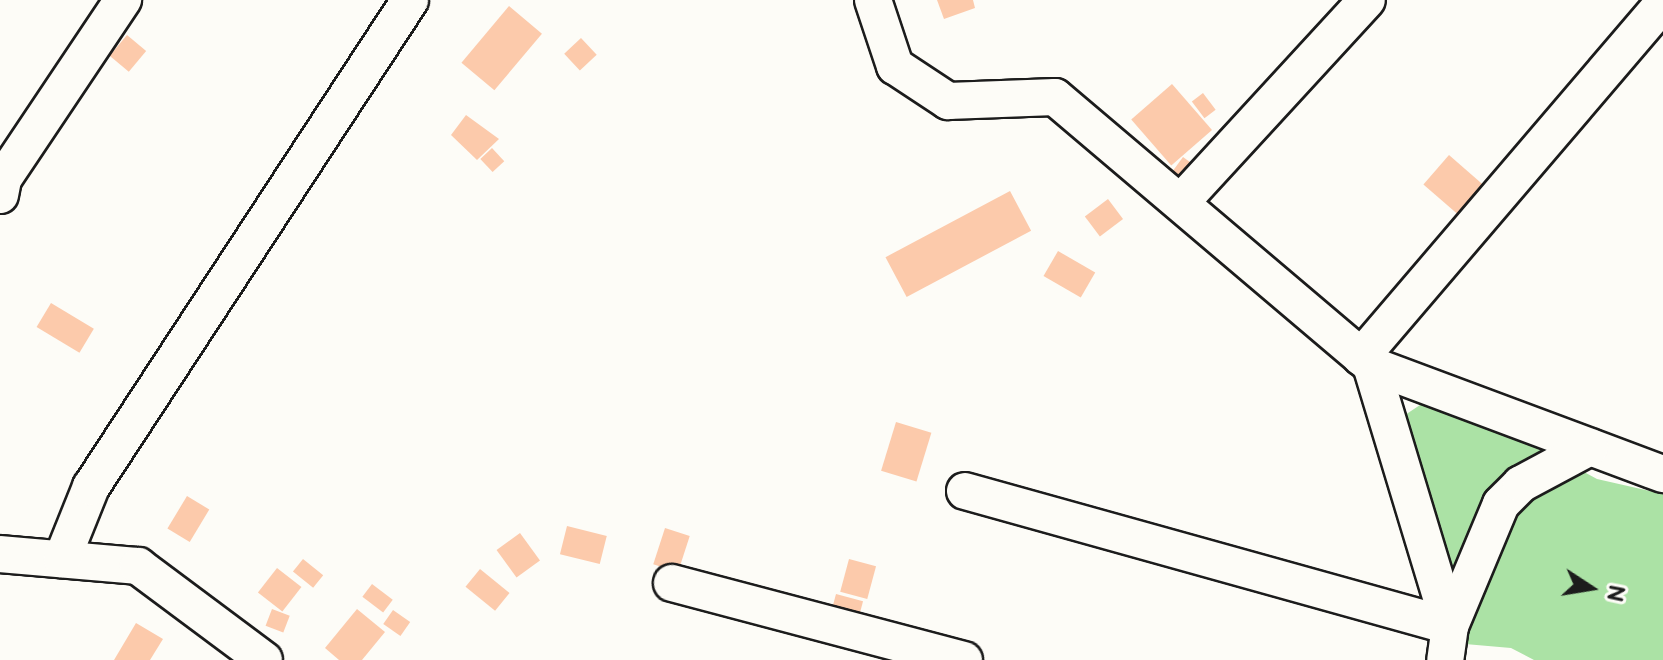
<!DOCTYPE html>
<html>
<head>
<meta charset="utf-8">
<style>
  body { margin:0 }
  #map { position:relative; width:1663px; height:660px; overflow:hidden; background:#fdfcf7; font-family:"Balsamiq Sans",sans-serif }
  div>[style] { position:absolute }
  .green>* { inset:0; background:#abe2a5 }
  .building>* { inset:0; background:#fccaab; transform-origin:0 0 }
  .roads { filter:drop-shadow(2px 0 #1c1c1c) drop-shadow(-2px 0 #1c1c1c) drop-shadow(0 2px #1c1c1c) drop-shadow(0 -2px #1c1c1c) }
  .minor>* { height:36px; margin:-18px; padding:0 18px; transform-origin:18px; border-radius:18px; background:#fdfcf7 }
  span { translate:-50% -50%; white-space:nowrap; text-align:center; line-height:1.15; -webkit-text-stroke:6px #fdfcf7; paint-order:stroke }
  .north { position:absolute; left:1551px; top:548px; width:80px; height:80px; -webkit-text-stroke:6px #fdfcf7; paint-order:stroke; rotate:102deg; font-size:22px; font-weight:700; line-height:32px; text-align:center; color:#1c1c1c }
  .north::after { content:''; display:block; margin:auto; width:28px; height:36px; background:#1c1c1c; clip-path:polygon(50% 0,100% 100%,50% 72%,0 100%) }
</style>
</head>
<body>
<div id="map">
  <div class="green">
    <i style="clip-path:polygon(1423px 403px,1503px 428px,1597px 479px,1663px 494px,1663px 660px,1534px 660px,1511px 648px,1465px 644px,1402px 417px)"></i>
  </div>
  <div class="building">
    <i style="clip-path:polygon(937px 0,973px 0,975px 8px,944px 19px)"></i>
    <i style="left:509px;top:6px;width:43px;height:74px;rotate:40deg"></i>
    <i style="left:127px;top:35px;width:25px;height:27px;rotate:40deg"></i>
    <i style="left:581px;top:38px;width:23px;height:23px;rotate:47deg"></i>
    <i style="left:1172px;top:84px;width:61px;height:54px;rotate:49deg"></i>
    <i style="left:1203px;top:93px;width:21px;height:14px;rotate:53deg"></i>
    <i style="clip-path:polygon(466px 115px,499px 139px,477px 160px,451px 135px)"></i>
    <i style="left:492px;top:148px;width:18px;height:16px;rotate:47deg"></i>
    <i style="left:1449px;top:155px;width:49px;height:39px;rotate:41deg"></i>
    <i style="left:1183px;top:157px;width:14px;height:23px;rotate:36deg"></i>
    <i style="left:1010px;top:191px;width:45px;height:141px;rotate:62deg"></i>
    <i style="left:1108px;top:199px;width:25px;height:29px;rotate:53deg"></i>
    <i style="left:1058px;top:251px;width:43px;height:29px;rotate:30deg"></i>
    <i style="left:51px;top:303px;width:50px;height:28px;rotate:31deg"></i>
    <i style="left:896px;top:422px;width:37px;height:51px;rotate:17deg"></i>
    <i style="left:187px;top:496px;width:26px;height:38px;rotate:31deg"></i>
    <i style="left:567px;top:526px;width:41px;height:29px;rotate:14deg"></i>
    <i style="left:665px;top:528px;width:26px;height:38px;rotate:18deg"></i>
    <i style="left:520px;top:533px;width:34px;height:29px;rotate:54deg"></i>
    <i style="left:303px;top:559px;width:26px;height:16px;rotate:39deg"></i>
    <i style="left:849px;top:559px;width:28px;height:34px;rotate:15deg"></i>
    <i style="left:277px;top:568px;width:31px;height:31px;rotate:38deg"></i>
    <i style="left:480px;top:569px;width:38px;height:23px;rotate:39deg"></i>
    <i style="left:372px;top:584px;width:26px;height:16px;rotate:37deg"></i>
    <i style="left:836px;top:594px;width:28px;height:22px;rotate:15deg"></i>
    <i style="left:272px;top:609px;width:19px;height:18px;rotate:21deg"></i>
    <i style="clip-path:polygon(357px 609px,385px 632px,362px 660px,339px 660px,325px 648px)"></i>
    <i style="left:393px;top:610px;width:21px;height:17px;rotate:35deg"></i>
    <i style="clip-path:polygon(136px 623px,163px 639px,150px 660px,114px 660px)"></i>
  </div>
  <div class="roads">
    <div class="minor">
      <i style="left:873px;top:0;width:70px;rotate:71.6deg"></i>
      <i style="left:895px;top:66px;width:64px;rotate:33.4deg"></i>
      <i style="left:948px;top:101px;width:107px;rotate:-2.1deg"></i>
      <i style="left:1055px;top:97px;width:414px;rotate:40.3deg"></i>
      <i style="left:1371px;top:365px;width:312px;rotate:20.5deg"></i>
      <i style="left:0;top:195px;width:16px;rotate:-79deg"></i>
      <i style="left:3px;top:179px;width:216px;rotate:-56.2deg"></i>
      <i style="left:1182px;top:201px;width:273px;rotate:-47.4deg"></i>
      <i style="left:1361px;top:357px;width:465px;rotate:-49.5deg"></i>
      <i style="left:1371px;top:365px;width:273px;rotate:73.2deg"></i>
      <i style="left:1450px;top:626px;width:34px;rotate:98deg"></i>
      <i style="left:965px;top:491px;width:503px;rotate:15.55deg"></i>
      <i style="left:1450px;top:626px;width:132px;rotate:-67.3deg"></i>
      <i style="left:1501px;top:504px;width:28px;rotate:-45deg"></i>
      <i style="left:1521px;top:484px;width:78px;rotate:-28.2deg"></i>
      <i style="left:0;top:554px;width:139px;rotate:5deg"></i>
      <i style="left:138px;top:566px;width:157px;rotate:36.7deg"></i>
      <i style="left:62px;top:559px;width:78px;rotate:-68.1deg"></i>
      <i style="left:91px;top:487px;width:582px;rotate:-56.77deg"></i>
      <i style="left:672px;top:583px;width:302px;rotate:14.8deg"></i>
    </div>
  </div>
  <div class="north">N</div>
</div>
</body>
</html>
